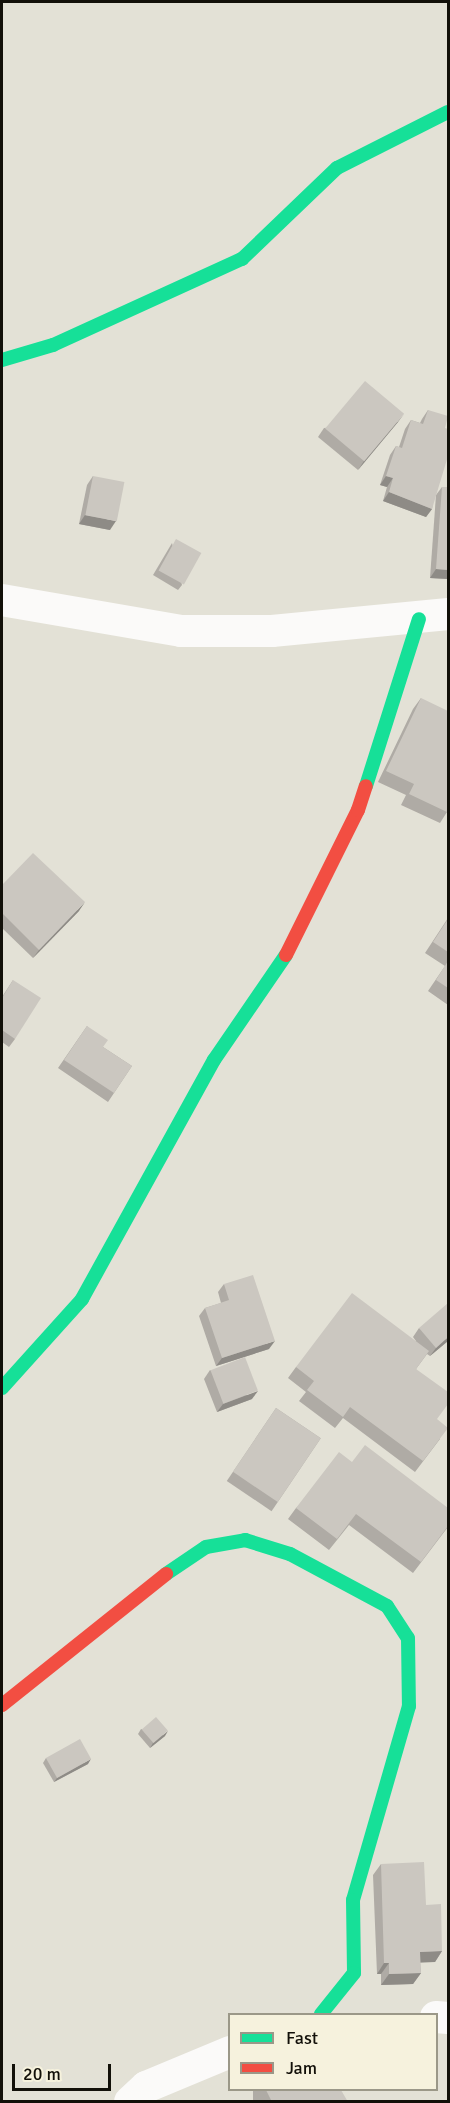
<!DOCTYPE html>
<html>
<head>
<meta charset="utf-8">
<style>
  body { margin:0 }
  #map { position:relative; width:450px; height:2103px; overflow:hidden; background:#e3e1d6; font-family:Signika,sans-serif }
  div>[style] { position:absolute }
  .street>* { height:32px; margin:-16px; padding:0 16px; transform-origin:16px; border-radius:16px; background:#fbfaf9 }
  .fast>* { height:14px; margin:-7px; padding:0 7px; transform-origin:7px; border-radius:7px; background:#16e098 }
  .jam>* { height:14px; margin:-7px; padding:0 7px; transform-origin:7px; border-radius:7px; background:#f24e42 }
  .wall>* { inset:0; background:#afaba5; transform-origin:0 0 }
  .shaded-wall>* { inset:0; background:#8e8b86 }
  .building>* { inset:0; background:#cbc7c0; transform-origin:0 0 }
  span { translate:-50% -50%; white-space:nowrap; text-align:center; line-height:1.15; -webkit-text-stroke:6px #f6f2dd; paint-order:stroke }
  .frame { position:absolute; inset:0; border:3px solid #121009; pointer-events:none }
  .legend { position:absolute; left:228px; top:2013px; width:210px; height:78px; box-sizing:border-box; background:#f6f2dd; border:2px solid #9b9888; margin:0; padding:8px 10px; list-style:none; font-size:18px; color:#121009 }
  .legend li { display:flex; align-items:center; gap:12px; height:30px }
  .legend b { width:30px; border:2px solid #9b9888 }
  .scale { position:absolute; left:12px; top:2064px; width:99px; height:27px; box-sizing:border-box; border:3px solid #121009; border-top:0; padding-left:8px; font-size:18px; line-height:21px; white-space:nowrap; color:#121009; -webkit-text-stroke:4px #f6f2dd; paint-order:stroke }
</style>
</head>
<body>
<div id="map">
  <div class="street">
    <i style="left:2px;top:600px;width:182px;rotate:9.8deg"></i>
    <i style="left:181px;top:631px;width:91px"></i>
    <i style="left:272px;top:631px;width:177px;rotate:-5.5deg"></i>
    <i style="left:436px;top:2017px;width:12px;rotate:5deg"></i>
    <i style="left:130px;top:2102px;width:22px;rotate:-43deg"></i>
    <i style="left:146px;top:2087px;width:91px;rotate:-22.6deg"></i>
  </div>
  <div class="fast">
    <i style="left:2px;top:360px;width:53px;rotate:-16.4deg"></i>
    <i style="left:53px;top:345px;width:208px;rotate:-24.5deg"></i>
    <i style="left:242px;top:259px;width:132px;rotate:-43.8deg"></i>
    <i style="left:337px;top:168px;width:124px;rotate:-26.8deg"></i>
    <i style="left:366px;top:786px;width:175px;rotate:-72.4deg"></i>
    <i style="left:2px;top:1388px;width:120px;rotate:-48deg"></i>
    <i style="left:82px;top:1299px;width:273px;rotate:-61.1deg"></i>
    <i style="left:214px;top:1060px;width:127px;rotate:-55.6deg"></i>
    <i style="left:166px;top:1574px;width:48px;rotate:-34deg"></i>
    <i style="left:206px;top:1547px;width:40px;rotate:-10deg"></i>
    <i style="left:245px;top:1540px;width:47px;rotate:17.3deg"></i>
    <i style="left:290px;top:1554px;width:110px;rotate:28.2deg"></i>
    <i style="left:387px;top:1606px;width:38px;rotate:57deg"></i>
    <i style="left:408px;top:1638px;width:68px;rotate:89.2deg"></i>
    <i style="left:409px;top:1706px;width:202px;rotate:106.1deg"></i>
    <i style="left:353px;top:1900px;width:73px;rotate:89.2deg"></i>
    <i style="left:354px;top:1973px;width:53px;rotate:128.8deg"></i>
  </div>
  <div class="jam">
    <i style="left:286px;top:955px;width:162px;rotate:-63.6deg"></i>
    <i style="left:358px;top:810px;width:25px;rotate:-72deg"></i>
    <i style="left:2px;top:1705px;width:210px;rotate:-38.6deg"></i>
  </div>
  <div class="wall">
    <i style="clip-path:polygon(428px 410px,445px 428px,432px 509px,426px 517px,383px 501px,387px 487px,380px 485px,390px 455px,396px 446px,399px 447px,405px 429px,411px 420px,420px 423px,422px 419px)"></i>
    <i style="clip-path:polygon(398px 422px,358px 470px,318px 437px,324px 428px)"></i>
    <i style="clip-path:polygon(93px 476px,110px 530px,79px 524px,87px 485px)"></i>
    <i style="clip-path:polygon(442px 487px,448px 487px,448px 579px,430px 578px,436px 495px)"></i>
    <i style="clip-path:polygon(172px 543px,182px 585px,178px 590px,153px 575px)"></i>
    <i style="clip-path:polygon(421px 698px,447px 812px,440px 823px,401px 805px,406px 795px,378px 782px,413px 709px)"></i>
    <i style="clip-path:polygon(2px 885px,79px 911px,33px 958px,2px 928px)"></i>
    <i style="clip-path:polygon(448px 918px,448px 1005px,428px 991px,445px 966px,425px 953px)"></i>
    <i style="clip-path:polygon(13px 980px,15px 1039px,9px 1047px,2px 1042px,2px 997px)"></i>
    <i style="clip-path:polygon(87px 1026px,103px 1047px,132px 1066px,108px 1102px,58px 1068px)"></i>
    <i style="clip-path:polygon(224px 1284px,269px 1349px,216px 1366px,199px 1316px,205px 1308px,221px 1303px,218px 1292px)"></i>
    <i style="clip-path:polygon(419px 1328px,448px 1341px,430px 1356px,427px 1354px,416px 1369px,437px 1420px,440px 1439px,415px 1472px,343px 1418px,335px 1428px,299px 1401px,306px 1392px,288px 1378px,296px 1367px,416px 1341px,413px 1337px)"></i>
    <i style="clip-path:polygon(210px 1370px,252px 1399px,217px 1412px,204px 1379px)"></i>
    <i style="left:276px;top:1408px;width:54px;height:88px;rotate:34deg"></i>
    <i style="clip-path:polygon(352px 1462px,448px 1527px,413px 1573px,349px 1525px,329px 1550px,288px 1519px,296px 1508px)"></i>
    <i style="clip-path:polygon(141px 1729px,165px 1736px,150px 1748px,138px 1734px)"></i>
    <i style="clip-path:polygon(46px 1758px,88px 1764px,54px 1782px,43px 1763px)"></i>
    <i style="clip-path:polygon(381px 1864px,442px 1951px,435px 1962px,420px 1962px,421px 1973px,413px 1984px,381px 1985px,381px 1974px,377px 1974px,373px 1875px)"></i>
    <i style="left:253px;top:2090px;width:88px;height:13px"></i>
  </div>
  <div class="shaded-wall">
    <i style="clip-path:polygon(404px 414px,398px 422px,358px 470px,364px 461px)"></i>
    <i style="clip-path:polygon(386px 476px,393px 478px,387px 487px,380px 485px)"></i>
    <i style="clip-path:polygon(389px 492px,432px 509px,426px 517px,383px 501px)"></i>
    <i style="clip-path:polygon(85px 515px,116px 521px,110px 530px,79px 524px)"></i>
    <i style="clip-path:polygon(436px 569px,448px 570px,448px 579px,430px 578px)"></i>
    <i style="clip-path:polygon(85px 902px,79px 911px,33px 958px,39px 950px)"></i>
    <i style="clip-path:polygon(448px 1337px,448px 1341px,430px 1356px,436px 1348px)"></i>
    <i style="clip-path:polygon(275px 1341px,269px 1349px,216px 1366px,222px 1358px)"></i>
    <i style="clip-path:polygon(258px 1391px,252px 1399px,217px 1412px,223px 1404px)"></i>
    <i style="clip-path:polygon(168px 1731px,165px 1736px,150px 1748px,153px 1743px)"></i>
    <i style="clip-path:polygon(91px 1759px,88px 1764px,54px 1782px,57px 1778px)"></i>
    <i style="clip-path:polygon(442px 1951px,435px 1962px,412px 1963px,420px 1952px)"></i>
    <i style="clip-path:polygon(384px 1963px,389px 1963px,381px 1974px,377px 1974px)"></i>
    <i style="clip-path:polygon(421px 1973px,413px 1984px,381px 1985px,389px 1974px)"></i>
  </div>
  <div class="building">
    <i style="left:365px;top:381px;width:51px;height:62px;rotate:40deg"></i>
    <i style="clip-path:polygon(428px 410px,448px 416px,445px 428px,448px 429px,448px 456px,432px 509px,389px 492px,393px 478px,386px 476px,396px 446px,402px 448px,411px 420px,423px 424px)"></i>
    <i style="left:93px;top:476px;width:32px;height:40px;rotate:11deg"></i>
    <i style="clip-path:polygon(442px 487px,448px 487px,448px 570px,436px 569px)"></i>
    <i style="left:176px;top:539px;width:29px;height:36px;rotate:29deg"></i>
    <i style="clip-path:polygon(421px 698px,448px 711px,448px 810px,447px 812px,409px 794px,414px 784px,386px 771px)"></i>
    <i style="clip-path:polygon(33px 853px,85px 902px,39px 950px,2px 913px,2px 885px)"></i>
    <i style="clip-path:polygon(448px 919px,448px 952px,433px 942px)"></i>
    <i style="clip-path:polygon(448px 961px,448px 988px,436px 980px)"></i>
    <i style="clip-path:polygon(13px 980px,41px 998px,15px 1039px,2px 1030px,2px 998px)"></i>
    <i style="clip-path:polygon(87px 1026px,108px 1040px,103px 1047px,132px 1066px,114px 1093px,64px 1060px)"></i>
    <i style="clip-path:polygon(253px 1275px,275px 1341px,222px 1358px,205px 1308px,229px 1300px,224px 1284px)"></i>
    <i style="clip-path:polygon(352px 1293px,429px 1351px,416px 1369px,448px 1392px,448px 1404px,437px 1419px,448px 1428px,423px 1461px,350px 1407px,343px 1417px,307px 1390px,314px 1381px,296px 1367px)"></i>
    <i style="clip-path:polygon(448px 1303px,448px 1337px,436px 1348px,419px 1328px)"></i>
    <i style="left:245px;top:1357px;width:36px;height:37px;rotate:69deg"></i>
    <i style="left:276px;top:1408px;width:54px;height:77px;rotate:34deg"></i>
    <i style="clip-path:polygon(365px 1445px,448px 1508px,448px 1526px,421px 1562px,356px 1514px,337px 1539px,296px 1508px,339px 1452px,352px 1462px)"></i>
    <i style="left:156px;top:1717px;width:18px;height:19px;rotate:49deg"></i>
    <i style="left:80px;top:1739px;width:23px;height:39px;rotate:61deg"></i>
    <i style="clip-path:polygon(424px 1862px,426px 1905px,441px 1904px,442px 1951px,420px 1952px,421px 1973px,389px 1974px,389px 1963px,384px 1963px,381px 1864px)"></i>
    <i style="clip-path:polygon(266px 2090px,341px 2090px,348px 2102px,272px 2102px)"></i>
  </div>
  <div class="frame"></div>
  <ul class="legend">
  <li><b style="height:8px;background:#16e098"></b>Fast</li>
  <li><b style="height:8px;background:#f24e42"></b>Jam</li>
  </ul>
  <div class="scale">20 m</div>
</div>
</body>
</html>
